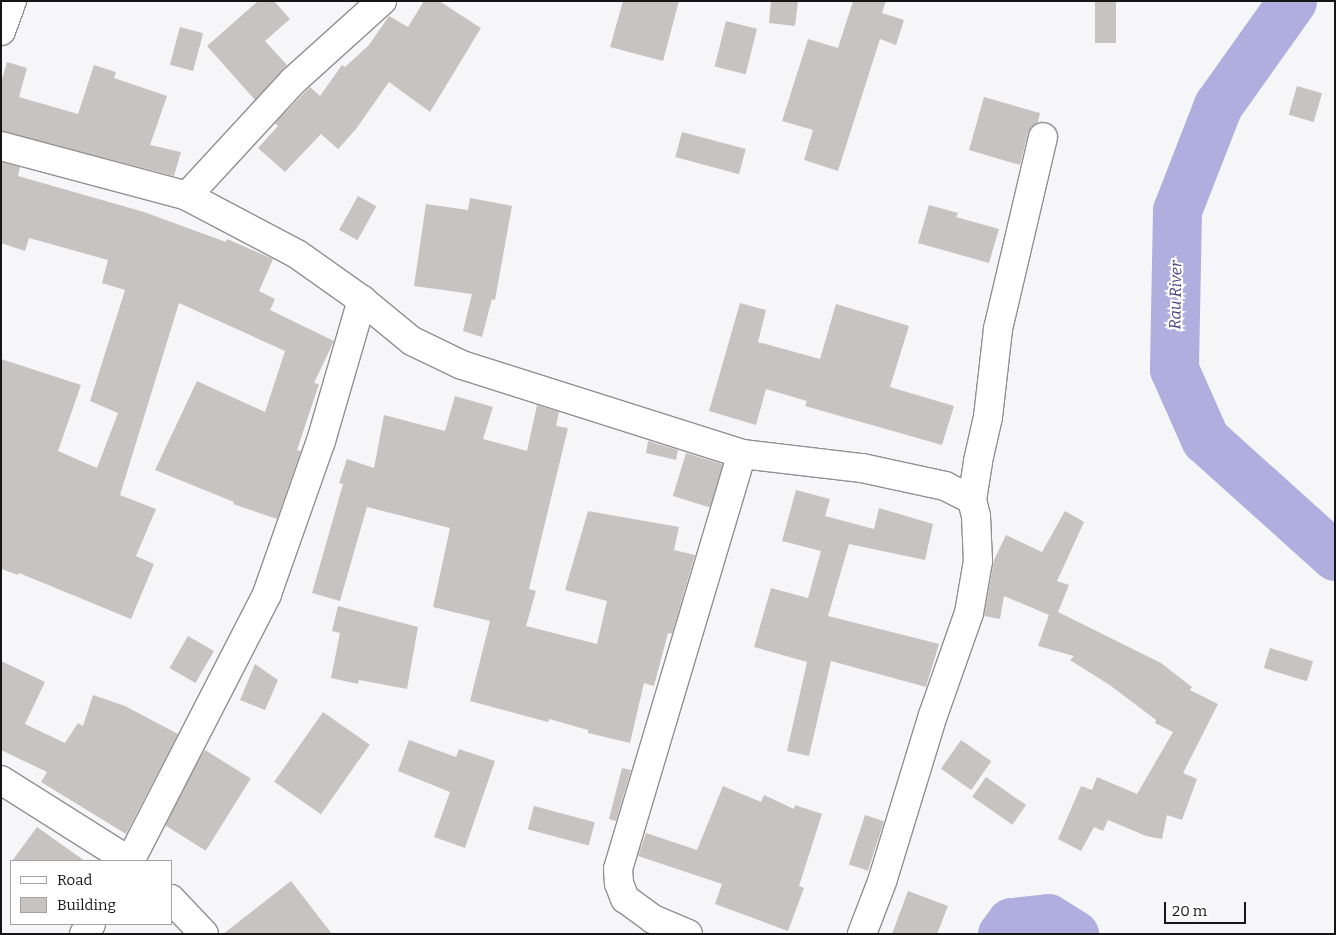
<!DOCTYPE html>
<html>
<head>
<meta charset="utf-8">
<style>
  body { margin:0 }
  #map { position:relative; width:1336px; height:935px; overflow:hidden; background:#f6f6f9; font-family:Bitter,serif }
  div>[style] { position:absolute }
  .river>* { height:49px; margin:-24.5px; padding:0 24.5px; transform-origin:24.5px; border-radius:24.5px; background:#b0aedf }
  .building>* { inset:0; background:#c6c3c1; transform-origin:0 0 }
  .roads { filter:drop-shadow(1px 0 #909093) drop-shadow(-1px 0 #909093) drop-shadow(0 1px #909093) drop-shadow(0 -1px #909093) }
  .street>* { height:28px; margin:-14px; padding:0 14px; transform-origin:14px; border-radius:14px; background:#fff }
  span { translate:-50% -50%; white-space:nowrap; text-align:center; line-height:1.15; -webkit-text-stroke:4px #fff; paint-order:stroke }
  .water-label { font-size:16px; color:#473f7d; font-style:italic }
  .frame { position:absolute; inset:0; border:2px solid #161617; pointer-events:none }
  .legend { position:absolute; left:10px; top:860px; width:162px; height:65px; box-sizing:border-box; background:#fff; border:1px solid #a2a2a2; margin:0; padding:6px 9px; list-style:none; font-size:15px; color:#161617 }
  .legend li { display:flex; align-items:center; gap:10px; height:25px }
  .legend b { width:25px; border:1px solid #a2a2a2 }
  .scale { position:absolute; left:1164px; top:902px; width:82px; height:22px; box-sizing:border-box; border:2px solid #161617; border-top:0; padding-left:6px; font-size:15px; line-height:18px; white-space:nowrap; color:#161617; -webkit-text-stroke:4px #fff; paint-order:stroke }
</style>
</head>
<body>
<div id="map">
  <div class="river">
    <i style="left:1292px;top:1px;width:128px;rotate:125.4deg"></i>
    <i style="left:1218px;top:105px;width:113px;rotate:111.3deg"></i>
    <i style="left:1177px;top:210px;width:159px;rotate:91.1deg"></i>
    <i style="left:1174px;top:369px;width:77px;rotate:66.1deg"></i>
    <i style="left:1205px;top:439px;width:175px;rotate:42deg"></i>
    <i style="left:1002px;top:934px;width:15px;rotate:-53deg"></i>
    <i style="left:1011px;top:922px;width:37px;rotate:-6deg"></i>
    <i style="left:1048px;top:918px;width:31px;rotate:32deg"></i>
  </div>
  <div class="building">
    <i style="clip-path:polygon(258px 1px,274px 1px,290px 19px,265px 41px,287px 65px,255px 100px,207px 46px)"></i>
    <i style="clip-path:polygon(424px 1px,439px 1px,481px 28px,430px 112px,389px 82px,356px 129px,338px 149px,321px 134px,285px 172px,258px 148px,278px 126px,275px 123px,310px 87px,320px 96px,342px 65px,345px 67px,369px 45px,389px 16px,408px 27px)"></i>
    <i style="clip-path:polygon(623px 1px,679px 1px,663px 61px,610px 47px)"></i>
    <i style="clip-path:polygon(771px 1px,798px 1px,795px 26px,769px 23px)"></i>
    <i style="clip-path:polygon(853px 1px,886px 1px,882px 13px,904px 20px,896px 45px,880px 39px,838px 171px,804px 160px,813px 130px,782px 121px,808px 39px,838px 48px)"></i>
    <i style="left:1095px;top:1px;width:21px;height:42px"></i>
    <i style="left:726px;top:21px;width:32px;height:47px;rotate:14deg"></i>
    <i style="left:180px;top:27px;width:24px;height:39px;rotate:15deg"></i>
    <i style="clip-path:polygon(7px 62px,27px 68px,19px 97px,78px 114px,94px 65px,116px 72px,114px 78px,167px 96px,150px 145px,181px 152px,174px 176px,1px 131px,1px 83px)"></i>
    <i style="left:1297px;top:86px;width:26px;height:30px;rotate:16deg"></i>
    <i style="clip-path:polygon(984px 97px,1040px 113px,1038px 122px,1031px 127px,1028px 133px,1020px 165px,969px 150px)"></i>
    <i style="left:682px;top:132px;width:66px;height:26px;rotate:15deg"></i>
    <i style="clip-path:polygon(1px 162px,20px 167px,18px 176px,144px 212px,226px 242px,227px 239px,273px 259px,259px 291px,275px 299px,270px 310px,334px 341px,314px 383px,319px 384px,297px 450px,301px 451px,277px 519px,233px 504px,234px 502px,155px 470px,197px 381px,265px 412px,285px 351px,179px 303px,120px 495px,156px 509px,136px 556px,154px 564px,131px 619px,19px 573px,18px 575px,1px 569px,1px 359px,81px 385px,58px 451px,97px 468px,118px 413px,90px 401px,125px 290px,102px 283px,108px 260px,29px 238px,25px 251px,1px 243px)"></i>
    <i style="left:358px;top:196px;width:21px;height:39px;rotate:29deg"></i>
    <i style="clip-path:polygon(470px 198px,512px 206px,495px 300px,492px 299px,482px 337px,463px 331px,472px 294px,414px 286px,426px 204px,468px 210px)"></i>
    <i style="clip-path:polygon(929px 205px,958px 213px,956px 217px,999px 229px,989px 263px,918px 243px)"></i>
    <i style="clip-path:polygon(740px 303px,766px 310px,758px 342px,820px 359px,836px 304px,909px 326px,890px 387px,954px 406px,942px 445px,805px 406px,807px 401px,766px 389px,756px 425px,709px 411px)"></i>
    <i style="clip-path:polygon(455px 396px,493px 407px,483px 439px,527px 451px,537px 405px,559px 412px,556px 426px,568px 428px,529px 589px,536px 591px,526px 626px,597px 644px,607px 601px,565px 590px,588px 511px,679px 527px,674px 550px,695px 555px,672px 634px,668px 633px,654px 686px,644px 683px,630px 743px,588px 733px,588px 730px,549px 719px,548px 722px,470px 701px,490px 621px,433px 607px,450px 528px,367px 507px,340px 601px,312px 593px,343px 484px,339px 483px,347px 459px,374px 468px,384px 415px,445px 431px)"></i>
    <i style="clip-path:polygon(648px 441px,678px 450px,676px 460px,646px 453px)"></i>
    <i style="left:686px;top:453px;width:39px;height:45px;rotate:17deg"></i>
    <i style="clip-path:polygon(796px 490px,830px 499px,825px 516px,874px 529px,879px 508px,933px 524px,925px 560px,849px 544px,828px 616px,939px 644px,926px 687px,831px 661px,809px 756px,787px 751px,807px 662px,754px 647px,771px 588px,808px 598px,821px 551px,782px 541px)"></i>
    <i style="clip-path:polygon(1065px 511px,1084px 522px,1057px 581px,1069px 585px,1058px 612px,1161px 663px,1192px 687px,1190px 690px,1218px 704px,1183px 773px,1197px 779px,1182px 820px,1167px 815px,1162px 839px,1146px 836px,1108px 820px,1103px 831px,1094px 827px,1081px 851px,1058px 839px,1081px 786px,1092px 790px,1097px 777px,1137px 794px,1173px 732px,1155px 723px,1156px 720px,1111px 686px,1070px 660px,1074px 656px,1038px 646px,1049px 615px,1004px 596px,1000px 619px,984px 616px,994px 560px,1006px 535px,1042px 552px)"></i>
    <i style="clip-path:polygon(338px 606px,418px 627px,407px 689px,359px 680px,358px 684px,331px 678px,340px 633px,332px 631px)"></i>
    <i style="left:188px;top:636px;width:30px;height:37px;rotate:30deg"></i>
    <i style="left:1270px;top:648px;width:45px;height:21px;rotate:17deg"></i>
    <i style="clip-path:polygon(1px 661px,45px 682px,25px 724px,65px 743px,78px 723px,83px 726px,93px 695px,125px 706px,178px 734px,126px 834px,41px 782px,47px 772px,1px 750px)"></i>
    <i style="clip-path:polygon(255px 664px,278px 680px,265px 710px,240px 700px)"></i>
    <i style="left:323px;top:712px;width:57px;height:85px;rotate:35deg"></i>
    <i style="clip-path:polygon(409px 740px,456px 757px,459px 749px,495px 761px,465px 848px,434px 837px,450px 792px,398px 771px)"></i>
    <i style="left:961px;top:740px;width:37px;height:35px;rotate:35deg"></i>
    <i style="left:205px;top:750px;width:54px;height:85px;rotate:32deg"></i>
    <i style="clip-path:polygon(622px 768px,631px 770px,616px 821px,609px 819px)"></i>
    <i style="left:986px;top:777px;width:49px;height:24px;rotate:35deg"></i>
    <i style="clip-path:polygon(723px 786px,761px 802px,764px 795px,794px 809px,795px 805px,822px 814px,799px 886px,804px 888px,788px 931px,715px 904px,722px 884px,638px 856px,646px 833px,697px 850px)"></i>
    <i style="left:534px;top:806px;width:63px;height:24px;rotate:15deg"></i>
    <i style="left:865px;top:815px;width:20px;height:52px;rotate:18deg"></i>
    <i style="clip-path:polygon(37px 827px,85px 861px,12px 861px)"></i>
    <i style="clip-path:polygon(291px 881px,332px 934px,223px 934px)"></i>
    <i style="clip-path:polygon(908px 891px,948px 906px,937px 934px,892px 934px)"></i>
  </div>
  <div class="roads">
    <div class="street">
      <i style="left:1px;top:31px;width:32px;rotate:-70deg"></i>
      <i style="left:1px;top:146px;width:193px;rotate:15deg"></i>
      <i style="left:187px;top:196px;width:124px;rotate:27.8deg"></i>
      <i style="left:297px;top:254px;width:80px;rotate:35.3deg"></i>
      <i style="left:362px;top:300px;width:65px;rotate:39.4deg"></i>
      <i style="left:412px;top:341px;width:55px;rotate:25.6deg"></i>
      <i style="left:462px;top:365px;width:294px;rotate:17.6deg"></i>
      <i style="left:742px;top:454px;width:121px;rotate:6.7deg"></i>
      <i style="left:862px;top:468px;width:85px;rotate:12.2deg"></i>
      <i style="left:945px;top:486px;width:30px;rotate:27deg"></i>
      <i style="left:972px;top:500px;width:16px;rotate:76deg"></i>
      <i style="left:976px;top:516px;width:45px;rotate:87.5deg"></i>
      <i style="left:978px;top:561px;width:53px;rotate:99.8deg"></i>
      <i style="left:969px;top:613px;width:108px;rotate:109.4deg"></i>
      <i style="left:933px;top:715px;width:171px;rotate:107deg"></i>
      <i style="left:883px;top:879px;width:59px;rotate:110.9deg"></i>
      <i style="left:187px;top:196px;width:156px;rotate:-47.3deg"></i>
      <i style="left:293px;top:81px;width:120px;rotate:-42deg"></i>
      <i style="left:972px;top:500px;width:39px;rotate:-81deg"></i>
      <i style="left:978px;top:461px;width:45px;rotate:-77.2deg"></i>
      <i style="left:988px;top:417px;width:89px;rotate:-83.5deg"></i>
      <i style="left:998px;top:329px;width:197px;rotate:-76.8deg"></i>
      <i style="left:1px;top:780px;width:151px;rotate:32.3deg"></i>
      <i style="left:130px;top:861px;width:300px;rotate:-62.8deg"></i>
      <i style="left:267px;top:594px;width:162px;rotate:-70.6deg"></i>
      <i style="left:321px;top:441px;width:147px;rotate:-73.8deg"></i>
      <i style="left:171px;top:899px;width:48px;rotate:46.7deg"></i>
      <i style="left:84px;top:934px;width:12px;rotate:-55deg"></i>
      <i style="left:688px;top:934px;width:38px;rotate:-157deg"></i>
      <i style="left:653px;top:919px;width:34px;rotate:-144deg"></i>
      <i style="left:625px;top:899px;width:17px;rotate:-111deg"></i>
      <i style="left:619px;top:883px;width:14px;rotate:-94deg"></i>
      <i style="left:618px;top:869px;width:433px;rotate:-73.4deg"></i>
    </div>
  </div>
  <div class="water-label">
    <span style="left:1176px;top:295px;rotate:-89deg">Rau River</span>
  </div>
  <div class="frame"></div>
  <ul class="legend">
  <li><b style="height:6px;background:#fff"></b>Road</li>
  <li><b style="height:14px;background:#c6c3c1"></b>Building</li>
  </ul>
  <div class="scale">20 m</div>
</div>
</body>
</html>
